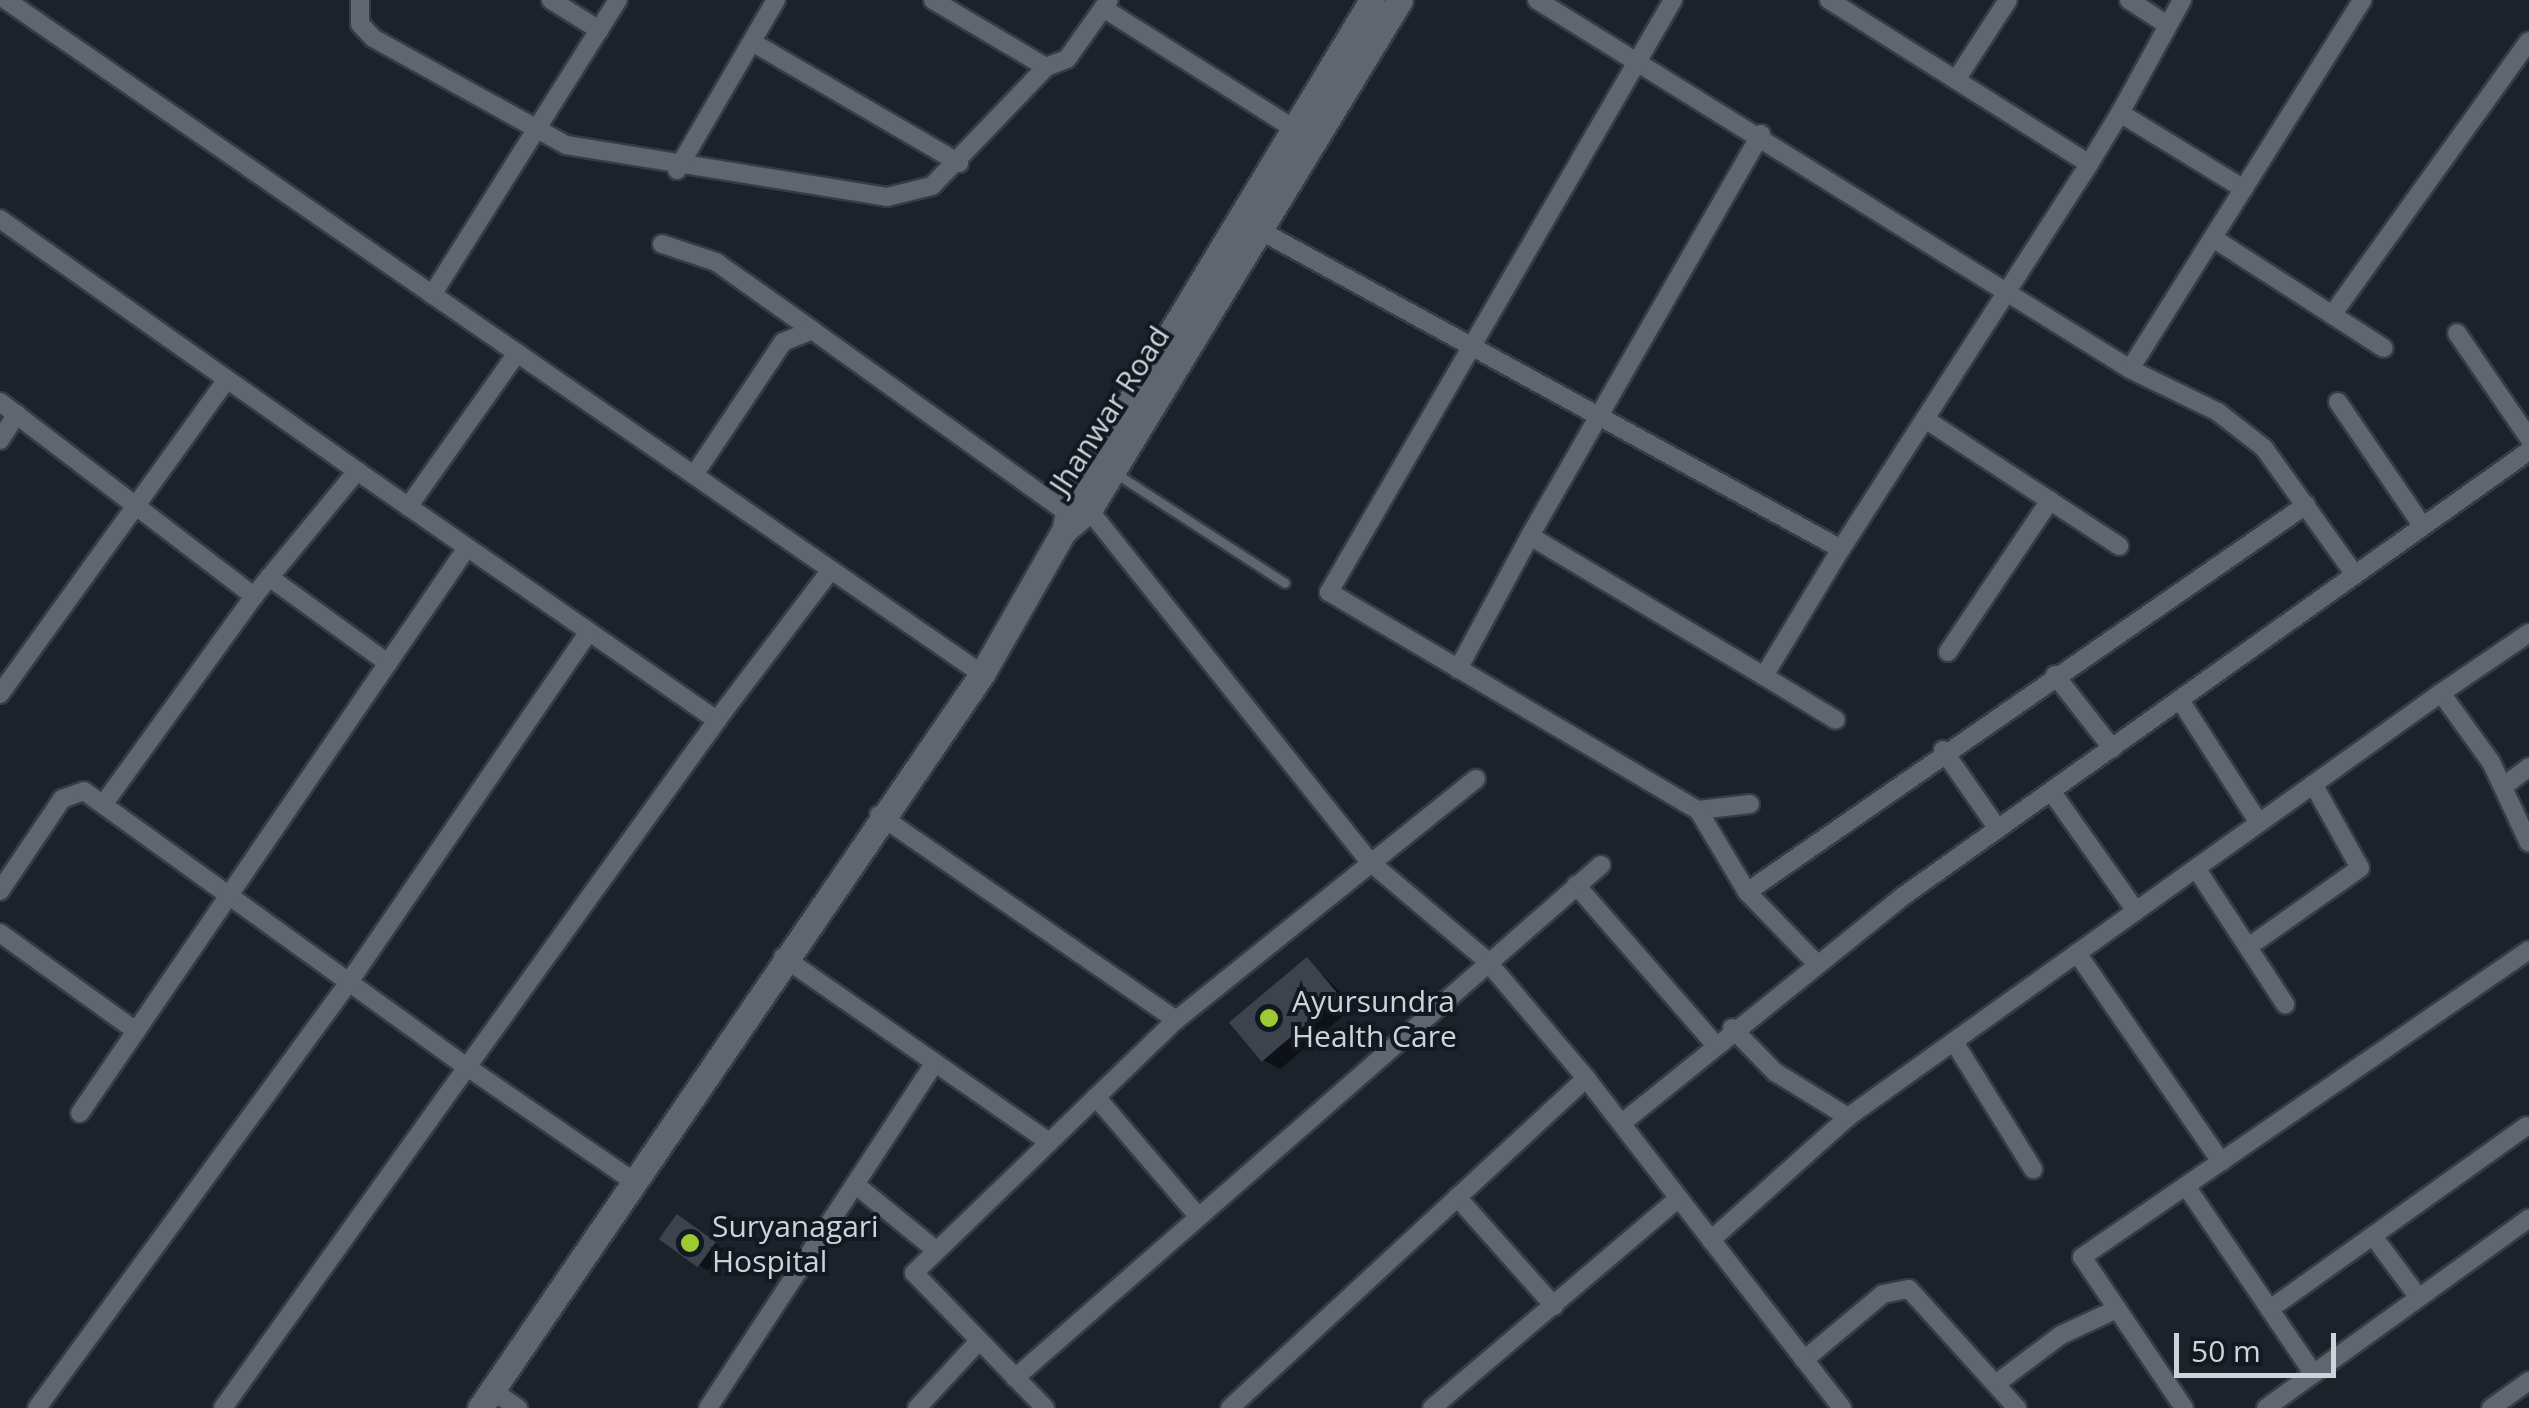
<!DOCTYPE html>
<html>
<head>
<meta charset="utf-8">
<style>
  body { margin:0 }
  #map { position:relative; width:2529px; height:1408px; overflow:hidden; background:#1c222a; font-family:"Open Sans",sans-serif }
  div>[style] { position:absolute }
  .shadow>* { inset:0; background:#0007 }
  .building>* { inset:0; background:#3c434c; transform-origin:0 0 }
  .roads { filter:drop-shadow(2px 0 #373c42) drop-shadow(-2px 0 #373c42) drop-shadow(0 2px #373c42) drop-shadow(0 -2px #373c42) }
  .lane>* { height:9px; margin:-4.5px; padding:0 4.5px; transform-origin:4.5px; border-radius:4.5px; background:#5f6670 }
  .street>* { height:18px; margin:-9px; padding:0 9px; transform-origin:9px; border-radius:9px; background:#5f6670 }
  .secondary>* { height:25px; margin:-12.5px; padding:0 12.5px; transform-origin:12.5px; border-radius:12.5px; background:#5f6670 }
  .dots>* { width:28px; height:28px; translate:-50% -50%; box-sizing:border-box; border:5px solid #131921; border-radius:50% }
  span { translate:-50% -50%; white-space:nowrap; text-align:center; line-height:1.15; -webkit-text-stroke:8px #131921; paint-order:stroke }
  .street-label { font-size:30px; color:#ced3d8 }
  .poi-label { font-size:30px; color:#ced3d8 }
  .left { translate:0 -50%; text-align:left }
  .scale { position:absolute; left:2174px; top:1333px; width:162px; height:45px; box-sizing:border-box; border:5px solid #ced3d8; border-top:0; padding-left:12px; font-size:30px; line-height:35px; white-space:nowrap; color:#ced3d8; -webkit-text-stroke:8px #131921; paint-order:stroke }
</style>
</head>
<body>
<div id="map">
  <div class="shadow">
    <i style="clip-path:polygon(1307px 960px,1355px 1006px,1280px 1069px,1263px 1060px)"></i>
    <i style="clip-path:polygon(688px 1223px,724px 1250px,708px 1271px,662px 1238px)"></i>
  </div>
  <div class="building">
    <i style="left:1307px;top:957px;width:51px;height:102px;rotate:50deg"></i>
    <i style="left:677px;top:1214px;width:48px;height:31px;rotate:36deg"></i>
  </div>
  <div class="roads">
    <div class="lane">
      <i style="left:1115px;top:473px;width:202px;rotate:32.9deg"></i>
    </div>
    <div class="street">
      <i style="left:6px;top:0;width:1186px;rotate:34.63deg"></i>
      <i style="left:360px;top:0;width:24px;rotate:90deg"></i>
      <i style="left:360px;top:24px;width:19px;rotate:47deg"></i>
      <i style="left:373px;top:38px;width:221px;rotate:29deg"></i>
      <i style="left:566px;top:145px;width:325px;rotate:9.2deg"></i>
      <i style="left:887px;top:197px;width:46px;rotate:-13.7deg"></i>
      <i style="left:932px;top:186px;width:165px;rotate:-46.2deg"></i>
      <i style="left:551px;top:0;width:57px;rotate:32deg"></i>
      <i style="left:933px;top:0;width:131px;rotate:30.7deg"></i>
      <i style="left:1046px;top:67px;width:22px;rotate:-21deg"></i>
      <i style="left:1067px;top:59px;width:72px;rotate:-54.6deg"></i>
      <i style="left:1537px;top:0;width:698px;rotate:31.89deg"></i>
      <i style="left:1673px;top:0;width:685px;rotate:120.16deg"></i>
      <i style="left:1329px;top:592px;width:429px;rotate:30.6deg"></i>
      <i style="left:1829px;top:0;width:307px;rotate:32.2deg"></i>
      <i style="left:2089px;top:164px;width:60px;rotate:-58.7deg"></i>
      <i style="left:2120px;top:113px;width:145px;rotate:31.5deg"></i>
      <i style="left:2129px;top:0;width:44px;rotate:33deg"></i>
      <i style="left:1103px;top:8px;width:228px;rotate:32.3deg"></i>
      <i style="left:752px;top:42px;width:240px;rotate:30.3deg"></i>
      <i style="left:1956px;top:80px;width:95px;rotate:-57deg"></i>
      <i style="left:2120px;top:113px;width:129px;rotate:-61.2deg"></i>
      <i style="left:1761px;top:134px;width:464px;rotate:119.9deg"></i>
      <i style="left:1530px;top:536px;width:273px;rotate:30.9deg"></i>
      <i style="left:1764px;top:676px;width:149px;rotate:-58.8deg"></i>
      <i style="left:677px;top:170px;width:197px;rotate:-59.8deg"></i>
      <i style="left:0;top:219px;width:437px;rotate:35.2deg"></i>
      <i style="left:1261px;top:231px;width:661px;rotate:28.73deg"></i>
      <i style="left:1841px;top:549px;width:458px;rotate:-57.2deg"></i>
      <i style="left:2213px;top:238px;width:203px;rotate:32.8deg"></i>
      <i style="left:662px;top:244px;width:57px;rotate:18.4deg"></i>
      <i style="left:716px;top:262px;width:118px;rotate:35.3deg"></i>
      <i style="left:432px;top:295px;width:349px;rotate:-57.8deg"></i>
      <i style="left:2332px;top:315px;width:337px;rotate:-54.3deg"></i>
      <i style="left:2457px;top:333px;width:127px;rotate:55.6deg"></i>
      <i style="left:0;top:402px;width:320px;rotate:37.4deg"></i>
      <i style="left:254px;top:596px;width:162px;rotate:-50.5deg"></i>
      <i style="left:357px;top:471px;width:438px;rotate:34.7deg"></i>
      <i style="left:717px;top:720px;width:187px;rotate:-52.8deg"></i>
      <i style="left:2338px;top:402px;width:149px;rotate:55.7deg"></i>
      <i style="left:1925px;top:419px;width:232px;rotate:33.2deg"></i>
      <i style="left:0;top:440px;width:31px;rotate:-57deg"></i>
      <i style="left:694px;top:475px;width:160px;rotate:-56.2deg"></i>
      <i style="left:783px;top:342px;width:31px;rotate:-22deg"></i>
      <i style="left:812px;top:330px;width:312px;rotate:35.6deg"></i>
      <i style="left:408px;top:507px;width:189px;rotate:-54.7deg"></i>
      <i style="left:1089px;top:510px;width:452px;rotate:51.4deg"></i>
      <i style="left:1371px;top:863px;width:150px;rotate:40.1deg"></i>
      <i style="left:1486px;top:960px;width:155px;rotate:49.7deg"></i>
      <i style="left:2353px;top:572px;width:153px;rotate:-125.7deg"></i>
      <i style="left:2264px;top:448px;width:58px;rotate:-142deg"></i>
      <i style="left:2218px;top:412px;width:98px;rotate:-154deg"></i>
      <i style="left:2130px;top:369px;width:436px;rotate:-57.8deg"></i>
      <i style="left:269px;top:577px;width:147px;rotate:35.9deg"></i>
      <i style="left:2529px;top:633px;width:107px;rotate:145.7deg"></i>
      <i style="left:2441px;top:693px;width:85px;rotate:54.1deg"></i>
      <i style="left:2491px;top:762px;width:89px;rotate:64.9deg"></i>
      <i style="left:1948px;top:652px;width:183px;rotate:-56.1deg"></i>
      <i style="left:1458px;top:669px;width:151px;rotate:-61.6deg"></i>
      <i style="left:2055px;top:675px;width:93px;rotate:52deg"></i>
      <i style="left:1764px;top:676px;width:84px;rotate:31.4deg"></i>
      <i style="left:0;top:694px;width:388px;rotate:-54.2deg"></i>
      <i style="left:2180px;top:700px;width:146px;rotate:57.3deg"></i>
      <i style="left:1943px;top:750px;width:96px;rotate:55.2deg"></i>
      <i style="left:2504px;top:786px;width:31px;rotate:-37deg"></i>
      <i style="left:2051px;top:791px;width:147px;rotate:54.7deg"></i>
      <i style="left:105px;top:802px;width:254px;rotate:-54.1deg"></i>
      <i style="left:1750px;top:804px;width:52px;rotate:173.4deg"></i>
      <i style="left:1698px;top:810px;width:96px;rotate:59.1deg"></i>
      <i style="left:1747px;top:892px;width:99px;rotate:45.8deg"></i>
      <i style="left:879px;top:815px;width:361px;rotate:34.6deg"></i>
      <i style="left:2196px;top:868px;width:163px;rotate:56.8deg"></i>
      <i style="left:1576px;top:885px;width:208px;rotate:48.9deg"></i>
      <i style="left:0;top:891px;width:111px;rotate:-56deg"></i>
      <i style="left:62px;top:799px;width:23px;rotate:-20deg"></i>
      <i style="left:84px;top:791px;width:472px;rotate:35.8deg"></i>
      <i style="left:467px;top:1067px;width:419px;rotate:125.6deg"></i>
      <i style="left:1747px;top:892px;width:680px;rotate:-34.7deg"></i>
      <i style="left:0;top:933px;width:168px;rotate:35.8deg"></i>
      <i style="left:2248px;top:947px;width:137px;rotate:-35.2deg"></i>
      <i style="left:2360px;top:868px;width:96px;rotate:-119.2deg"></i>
      <i style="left:2077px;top:953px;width:254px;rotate:55.4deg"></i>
      <i style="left:783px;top:957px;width:324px;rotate:34.8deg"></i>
      <i style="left:1732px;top:1028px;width:62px;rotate:45.7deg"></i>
      <i style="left:1775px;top:1072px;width:86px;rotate:31.7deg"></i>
      <i style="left:1954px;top:1042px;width:150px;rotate:58.1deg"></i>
      <i style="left:1096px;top:1097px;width:155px;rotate:49.4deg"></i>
      <i style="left:80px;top:1113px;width:683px;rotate:-55.61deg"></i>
      <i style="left:1622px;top:1123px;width:360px;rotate:-38.9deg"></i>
      <i style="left:1902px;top:897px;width:769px;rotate:-35.43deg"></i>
      <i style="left:633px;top:1181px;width:201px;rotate:-145.5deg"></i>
      <i style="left:467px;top:1067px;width:428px;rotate:-54.2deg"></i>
      <i style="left:856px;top:1185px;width:104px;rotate:39.2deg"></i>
      <i style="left:2186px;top:1186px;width:227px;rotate:55.8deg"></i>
      <i style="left:1457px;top:1197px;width:146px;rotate:48.3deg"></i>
      <i style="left:2373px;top:1236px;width:77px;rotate:53.4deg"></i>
      <i style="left:2270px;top:1309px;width:315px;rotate:-35.5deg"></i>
      <i style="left:1804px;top:1360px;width:103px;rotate:-39.9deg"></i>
      <i style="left:1883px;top:1294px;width:26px;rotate:-11deg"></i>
      <i style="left:1909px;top:1289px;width:161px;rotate:47.8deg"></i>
      <i style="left:1015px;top:1378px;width:779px;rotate:-41.2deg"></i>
      <i style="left:1997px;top:1383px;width:80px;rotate:-36.9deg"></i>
      <i style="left:2061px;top:1335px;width:62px;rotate:-24.9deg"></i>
      <i style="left:492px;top:1390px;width:32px;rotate:35deg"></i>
      <i style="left:37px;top:1408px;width:528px;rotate:-53.78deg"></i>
      <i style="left:349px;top:982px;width:422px;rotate:-55.6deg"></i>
      <i style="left:708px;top:1408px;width:413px;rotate:-56.7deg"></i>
      <i style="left:917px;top:1408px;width:91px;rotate:-47.2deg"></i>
      <i style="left:1045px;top:1408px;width:188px;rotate:-134.1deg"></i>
      <i style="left:914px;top:1273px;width:364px;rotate:-44deg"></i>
      <i style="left:1176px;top:1020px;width:385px;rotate:-38.8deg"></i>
      <i style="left:1230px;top:1408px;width:485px;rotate:-42.8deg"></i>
      <i style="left:1586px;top:1078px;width:205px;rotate:52.3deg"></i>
      <i style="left:1432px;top:1408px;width:323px;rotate:-40.4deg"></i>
      <i style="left:1842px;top:1408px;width:213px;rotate:-127.9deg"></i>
      <i style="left:1711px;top:1240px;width:184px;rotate:-41.9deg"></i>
      <i style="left:1848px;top:1117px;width:729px;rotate:-35.57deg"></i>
      <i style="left:2184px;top:1408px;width:182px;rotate:-124deg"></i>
      <i style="left:2082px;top:1257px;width:542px;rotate:-34.48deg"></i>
      <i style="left:2266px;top:1408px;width:324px;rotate:-35.8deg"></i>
      <i style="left:2491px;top:1408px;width:47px;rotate:-35.4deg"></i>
    </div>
    <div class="secondary">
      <i style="left:1064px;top:531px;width:34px;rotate:-78deg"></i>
      <i style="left:1071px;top:498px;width:582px;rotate:-58.85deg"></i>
      <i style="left:480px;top:1408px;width:889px;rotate:-55.63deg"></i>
      <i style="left:982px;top:674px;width:165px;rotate:-60.2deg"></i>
      <i style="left:1064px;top:531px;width:33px;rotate:-40deg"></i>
      <i style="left:1089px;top:510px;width:597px;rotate:-58.62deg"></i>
    </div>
  </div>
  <div class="dots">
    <i style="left:1269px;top:1018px;background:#9dca31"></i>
    <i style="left:690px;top:1243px;background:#9dca31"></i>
  </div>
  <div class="street-label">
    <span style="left:1109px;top:410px;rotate:-57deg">Jhanwar Road</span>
  </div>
  <div class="poi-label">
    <span class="left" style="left:1292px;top:1018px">Ayursundra<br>Health Care</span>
    <span class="left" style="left:712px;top:1243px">Suryanagari<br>Hospital</span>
  </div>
  <div class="scale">50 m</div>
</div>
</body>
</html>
